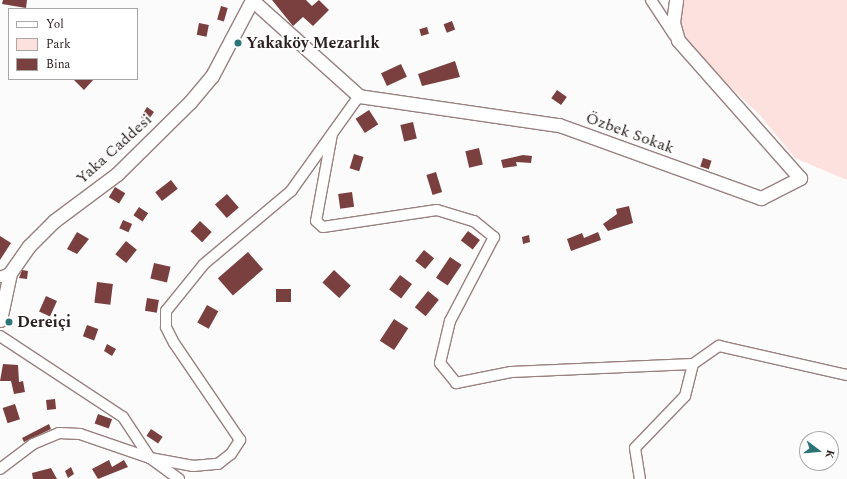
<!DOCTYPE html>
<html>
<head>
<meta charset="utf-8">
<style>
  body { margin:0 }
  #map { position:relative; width:847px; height:479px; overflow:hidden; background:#fbfbfb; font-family:Spectral,serif }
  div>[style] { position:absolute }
  .green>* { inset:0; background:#fde1df }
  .building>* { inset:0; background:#7a4040; transform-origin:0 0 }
  .roads { filter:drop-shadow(1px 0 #998180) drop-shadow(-1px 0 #998180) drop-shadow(0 1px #998180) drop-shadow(0 -1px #998180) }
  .minor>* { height:10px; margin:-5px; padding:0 5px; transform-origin:5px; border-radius:5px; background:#fff }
  .tertiary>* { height:13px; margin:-6.5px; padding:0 6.5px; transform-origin:6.5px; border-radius:6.5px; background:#fff }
  .dots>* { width:11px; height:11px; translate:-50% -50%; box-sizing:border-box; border:2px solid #fff; border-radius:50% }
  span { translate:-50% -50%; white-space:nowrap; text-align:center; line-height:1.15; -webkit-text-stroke:4px #fff; paint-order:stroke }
  .poi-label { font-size:16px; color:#2c2222; font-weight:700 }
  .left { translate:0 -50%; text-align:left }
  .street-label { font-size:16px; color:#2c2222 }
  .legend { position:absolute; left:8px; top:8px; width:130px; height:72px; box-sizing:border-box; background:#fff; border:1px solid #aba7a7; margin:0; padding:5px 7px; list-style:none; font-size:12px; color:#2c2222 }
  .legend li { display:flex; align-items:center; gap:8px; height:20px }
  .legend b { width:20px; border:1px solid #aba7a7 }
  .north { position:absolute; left:799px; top:431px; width:40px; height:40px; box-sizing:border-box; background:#fff; border:1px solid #aba7a7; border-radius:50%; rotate:106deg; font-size:11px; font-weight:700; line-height:16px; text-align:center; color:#2c2222 }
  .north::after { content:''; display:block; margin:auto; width:14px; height:18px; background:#2b7579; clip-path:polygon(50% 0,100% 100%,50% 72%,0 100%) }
</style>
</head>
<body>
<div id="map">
  <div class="green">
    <i style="clip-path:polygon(681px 0,847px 0,847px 180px,795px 158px,759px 114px,688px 47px,679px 30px)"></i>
  </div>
  <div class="building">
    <i style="clip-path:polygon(3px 0,27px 0,26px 8px,2px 4px)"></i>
    <i style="clip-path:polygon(272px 0,306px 0,312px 6px,319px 0,329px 10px,313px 26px,303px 17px,293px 26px)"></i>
    <i style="left:221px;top:6px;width:7px;height:14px;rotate:16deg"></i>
    <i style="left:452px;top:21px;width:9px;height:9px;rotate:69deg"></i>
    <i style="left:199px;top:23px;width:10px;height:12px;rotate:11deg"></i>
    <i style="left:427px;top:27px;width:7px;height:8px;rotate:74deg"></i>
    <i style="clip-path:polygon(455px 61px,460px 77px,422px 86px,418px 74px)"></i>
    <i style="left:401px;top:64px;width:14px;height:22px;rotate:65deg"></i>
    <i style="clip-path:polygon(73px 79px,94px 79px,84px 90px)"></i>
    <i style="left:557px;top:90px;width:12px;height:10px;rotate:35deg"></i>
    <i style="clip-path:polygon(147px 107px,154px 112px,147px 122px,141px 117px)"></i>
    <i style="left:369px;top:110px;width:17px;height:16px;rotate:57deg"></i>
    <i style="left:413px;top:122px;width:17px;height:13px;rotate:77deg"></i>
    <i style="left:479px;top:148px;width:17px;height:14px;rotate:77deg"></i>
    <i style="left:354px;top:154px;width:10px;height:15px;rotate:17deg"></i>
    <i style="clip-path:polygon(523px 155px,532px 156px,531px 163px,516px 162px,517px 166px,503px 168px,501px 160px)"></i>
    <i style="left:703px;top:158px;width:9px;height:9px;rotate:18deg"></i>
    <i style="left:436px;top:172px;width:21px;height:10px;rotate:73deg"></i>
    <i style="left:171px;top:180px;width:11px;height:20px;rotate:52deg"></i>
    <i style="left:115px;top:187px;width:12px;height:12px;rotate:31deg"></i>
    <i style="left:352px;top:192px;width:15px;height:14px;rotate:82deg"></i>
    <i style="left:227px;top:194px;width:18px;height:16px;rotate:49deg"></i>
    <i style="clip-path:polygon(629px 206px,633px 223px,608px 231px,603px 224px,617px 214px,616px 209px)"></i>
    <i style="left:139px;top:207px;width:11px;height:10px;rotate:34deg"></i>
    <i style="left:123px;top:220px;width:10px;height:9px;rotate:24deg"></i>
    <i style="left:200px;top:221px;width:16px;height:14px;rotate:43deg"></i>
    <i style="left:468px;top:231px;width:15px;height:12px;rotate:37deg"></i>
    <i style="clip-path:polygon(77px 232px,89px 239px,77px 254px,67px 249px)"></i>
    <i style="clip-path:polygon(598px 232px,601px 240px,571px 251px,567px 239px,582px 233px,584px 238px)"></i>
    <i style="clip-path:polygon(529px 235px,530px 242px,523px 244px,522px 237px)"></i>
    <i style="clip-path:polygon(0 236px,11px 243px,0 260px)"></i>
    <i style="left:126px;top:241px;width:14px;height:17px;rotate:39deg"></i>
    <i style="left:424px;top:250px;width:13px;height:14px;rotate:39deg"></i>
    <i style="left:248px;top:252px;width:23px;height:40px;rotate:49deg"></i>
    <i style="left:450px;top:257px;width:14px;height:25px;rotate:34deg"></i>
    <i style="left:154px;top:263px;width:17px;height:16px;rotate:13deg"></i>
    <i style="clip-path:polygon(22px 270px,28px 271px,27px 279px,19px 278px)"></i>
    <i style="left:334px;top:270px;width:23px;height:17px;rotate:43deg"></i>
    <i style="left:400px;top:275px;width:15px;height:18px;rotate:37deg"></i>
    <i style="left:97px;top:282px;width:16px;height:21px;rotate:7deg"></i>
    <i style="left:276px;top:289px;width:15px;height:13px"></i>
    <i style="left:428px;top:291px;width:14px;height:21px;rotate:39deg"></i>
    <i style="left:46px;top:296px;width:12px;height:17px;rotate:24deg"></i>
    <i style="left:147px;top:298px;width:12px;height:13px;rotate:9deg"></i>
    <i style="left:207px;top:305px;width:13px;height:20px;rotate:29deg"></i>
    <i style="left:394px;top:319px;width:17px;height:26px;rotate:33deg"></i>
    <i style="left:87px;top:325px;width:12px;height:12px;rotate:20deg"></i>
    <i style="clip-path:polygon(107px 344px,116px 349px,112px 356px,104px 351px)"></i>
    <i style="clip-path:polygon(3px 364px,18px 365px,19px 382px,23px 381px,25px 392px,14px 394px,11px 381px,0 381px)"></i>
    <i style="left:55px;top:399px;width:10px;height:9px;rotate:84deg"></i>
    <i style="left:15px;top:404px;width:16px;height:13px;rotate:72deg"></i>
    <i style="left:98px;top:414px;width:15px;height:10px;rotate:20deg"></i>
    <i style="clip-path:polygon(49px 424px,51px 429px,24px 442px,22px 438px)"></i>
    <i style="left:151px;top:429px;width:14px;height:8px;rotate:34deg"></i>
    <i style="clip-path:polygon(109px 460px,112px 467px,124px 460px,128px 467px,98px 479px,92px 469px)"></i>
    <i style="clip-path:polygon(71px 467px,74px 474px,68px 478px,65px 471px)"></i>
    <i style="clip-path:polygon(51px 468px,57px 479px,33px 479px,32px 473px)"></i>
  </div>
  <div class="roads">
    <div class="minor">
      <i style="left:651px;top:0;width:42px;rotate:56.7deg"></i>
      <i style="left:332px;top:134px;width:88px;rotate:100.4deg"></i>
      <i style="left:316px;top:221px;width:9px;rotate:41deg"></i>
      <i style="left:323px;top:227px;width:115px;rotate:-8.5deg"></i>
      <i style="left:437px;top:210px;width:39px;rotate:17deg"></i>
      <i style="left:474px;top:221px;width:26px;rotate:39deg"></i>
      <i style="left:494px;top:237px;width:95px;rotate:117.6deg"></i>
      <i style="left:450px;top:321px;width:43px;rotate:103.4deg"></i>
      <i style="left:440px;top:363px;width:26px;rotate:51deg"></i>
      <i style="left:456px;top:383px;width:56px;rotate:-11.3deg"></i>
      <i style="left:511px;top:372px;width:182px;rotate:-2.5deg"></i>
      <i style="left:693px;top:364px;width:33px;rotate:104deg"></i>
      <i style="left:685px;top:396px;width:72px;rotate:133.9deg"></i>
      <i style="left:635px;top:448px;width:31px;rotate:81deg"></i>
      <i style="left:0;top:277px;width:11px;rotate:-22deg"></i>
      <i style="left:0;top:336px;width:147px;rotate:33.4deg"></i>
      <i style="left:123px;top:417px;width:49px;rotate:56.6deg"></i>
      <i style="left:150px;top:458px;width:36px;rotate:36deg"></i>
      <i style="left:693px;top:364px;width:32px;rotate:-35deg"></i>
      <i style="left:719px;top:346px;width:131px;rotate:12.8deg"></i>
      <i style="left:0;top:469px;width:41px;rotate:-37.1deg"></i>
      <i style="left:33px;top:444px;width:28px;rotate:-23deg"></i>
      <i style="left:59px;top:433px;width:21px;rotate:3deg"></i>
      <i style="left:80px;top:434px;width:74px;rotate:18.9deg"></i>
      <i style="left:150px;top:458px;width:44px;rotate:10.5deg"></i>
      <i style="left:193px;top:466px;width:25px;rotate:-5deg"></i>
      <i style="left:218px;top:464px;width:16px;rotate:-38deg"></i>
      <i style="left:231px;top:454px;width:17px;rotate:-57deg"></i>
      <i style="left:240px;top:440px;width:117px;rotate:-124.2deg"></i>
      <i style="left:174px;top:343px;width:18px;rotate:-117deg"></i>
      <i style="left:166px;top:327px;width:16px;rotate:-90deg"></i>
      <i style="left:166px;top:311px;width:60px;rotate:-51deg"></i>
      <i style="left:204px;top:264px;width:114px;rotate:-40deg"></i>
      <i style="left:291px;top:191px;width:117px;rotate:-54.4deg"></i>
    </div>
    <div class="tertiary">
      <i style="left:252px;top:0;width:144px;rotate:41.9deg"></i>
      <i style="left:359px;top:96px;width:202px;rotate:8.3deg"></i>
      <i style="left:559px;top:125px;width:215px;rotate:19.9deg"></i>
      <i style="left:761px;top:198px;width:44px;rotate:-27.1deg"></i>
      <i style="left:800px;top:178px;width:184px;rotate:-131.5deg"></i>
      <i style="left:678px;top:40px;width:19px;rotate:-106deg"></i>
      <i style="left:673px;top:22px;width:22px;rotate:-82deg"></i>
      <i style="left:0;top:320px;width:48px;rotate:-78deg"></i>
      <i style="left:10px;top:273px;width:33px;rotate:-55deg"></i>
      <i style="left:29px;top:246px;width:35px;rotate:-45deg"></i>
      <i style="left:54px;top:221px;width:79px;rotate:-36.7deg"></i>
      <i style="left:117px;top:174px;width:103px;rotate:-44.6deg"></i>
      <i style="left:190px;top:102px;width:34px;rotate:-50deg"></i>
      <i style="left:212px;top:76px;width:86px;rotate:-62.2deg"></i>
    </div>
  </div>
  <div class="dots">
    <i style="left:238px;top:43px;background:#2b7579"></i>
    <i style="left:9px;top:322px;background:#2b7579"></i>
  </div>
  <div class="poi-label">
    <span class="left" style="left:246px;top:43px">Yakaköy Mezarlık</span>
    <span class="left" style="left:17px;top:322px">Dereiçi</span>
  </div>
  <div class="street-label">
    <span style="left:630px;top:133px;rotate:20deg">Özbek Sokak</span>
    <span style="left:114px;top:149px;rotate:-42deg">Yaka Caddesi</span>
  </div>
  <ul class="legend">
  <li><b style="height:5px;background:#fff"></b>Yol</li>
  <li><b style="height:11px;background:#fde1df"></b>Park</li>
  <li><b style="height:11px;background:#7a4040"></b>Bina</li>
  </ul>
  <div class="north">K</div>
</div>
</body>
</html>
